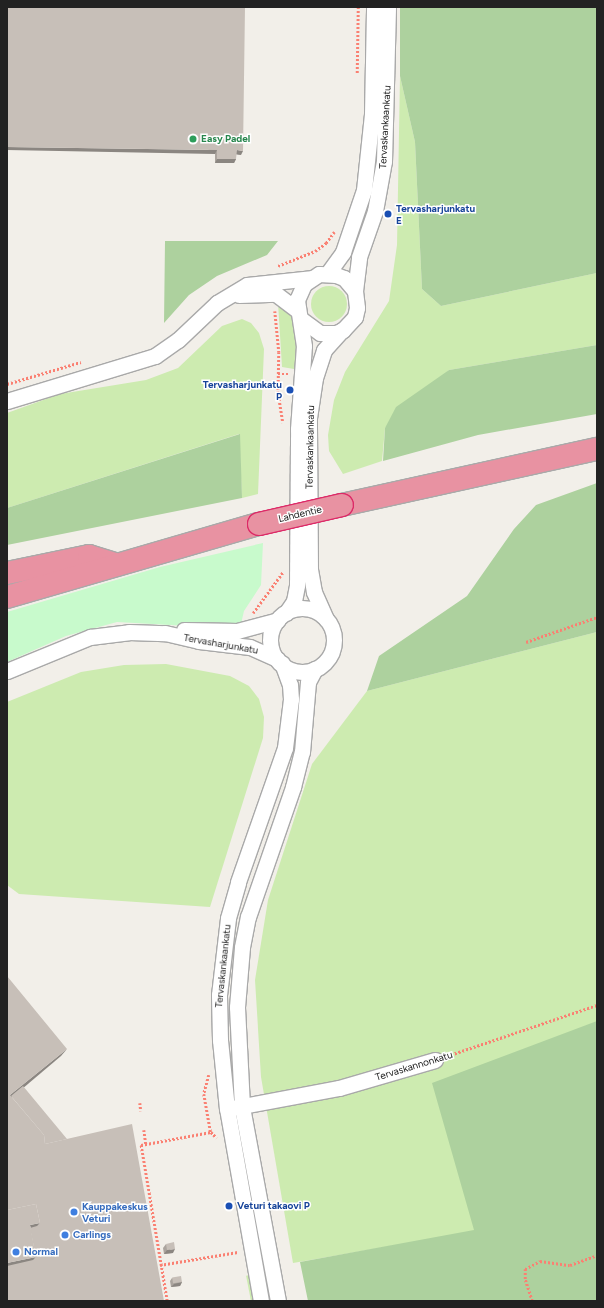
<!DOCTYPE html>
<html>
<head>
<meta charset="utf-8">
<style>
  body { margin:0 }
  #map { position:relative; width:604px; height:1308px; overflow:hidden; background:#f2efe9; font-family:Figtree,sans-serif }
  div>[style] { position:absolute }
  .grass>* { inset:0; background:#cdebb0; transform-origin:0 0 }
  .round { border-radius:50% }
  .forest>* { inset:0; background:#add19e }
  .park>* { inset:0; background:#c8facc }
  .path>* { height:2.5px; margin-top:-1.25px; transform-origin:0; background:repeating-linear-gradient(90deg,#fa8072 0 2px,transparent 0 4px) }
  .roads { filter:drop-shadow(1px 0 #a9a9a9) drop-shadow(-1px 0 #a9a9a9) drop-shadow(0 1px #a9a9a9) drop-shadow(0 -1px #a9a9a9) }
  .minor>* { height:15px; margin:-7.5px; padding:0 7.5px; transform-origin:7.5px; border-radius:7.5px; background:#fff }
  .minor>.ring { margin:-7.5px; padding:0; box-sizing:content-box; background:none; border:15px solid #fff; border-radius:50% }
  .highway>* { height:22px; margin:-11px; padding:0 11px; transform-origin:11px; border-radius:11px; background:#e892a2 }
  .bridges { filter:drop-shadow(1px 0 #dc2a67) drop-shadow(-1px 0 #dc2a67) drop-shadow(0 1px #dc2a67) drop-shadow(0 -1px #dc2a67) }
  .highway-bridge>* { height:22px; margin:-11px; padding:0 11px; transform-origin:11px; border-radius:11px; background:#e892a2 }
  .wall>* { inset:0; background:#aba49e }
  .shaded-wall>* { inset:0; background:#8b8681 }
  .building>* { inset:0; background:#c7bfb8; transform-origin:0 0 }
  .dots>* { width:11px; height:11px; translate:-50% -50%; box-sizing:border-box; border:2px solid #fff; border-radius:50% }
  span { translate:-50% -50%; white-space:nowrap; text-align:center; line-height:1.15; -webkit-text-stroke:3px #fff; paint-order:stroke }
  .street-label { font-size:10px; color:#222 }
  .leisure-label { font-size:10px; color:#27864d; font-weight:700 }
  .left { translate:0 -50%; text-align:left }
  .transit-label { font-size:10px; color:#164399; font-weight:700 }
  .right { translate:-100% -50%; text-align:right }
  .shop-label { font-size:10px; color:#366cbe; font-weight:700 }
  .frame { position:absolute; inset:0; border:8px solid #222; pointer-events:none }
</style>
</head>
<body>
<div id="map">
  <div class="grass">
    <i style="clip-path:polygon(400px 76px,415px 142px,422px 289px,441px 306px,597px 273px,597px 345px,449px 370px,385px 428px,382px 461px,343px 474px,329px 451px,328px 435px,334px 400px,345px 372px,389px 301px,397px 245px)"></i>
    <i class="round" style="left:311px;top:286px;width:36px;height:36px"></i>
    <i style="clip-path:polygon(278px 303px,293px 317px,298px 358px,294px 369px,282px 367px)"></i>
    <i style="clip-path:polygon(242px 319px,251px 323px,259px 333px,264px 349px,258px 494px,242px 498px,239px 434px,7px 508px,7px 413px,60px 394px,146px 380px,178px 368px,222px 326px)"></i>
    <i style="clip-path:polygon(597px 632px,597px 1023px,477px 1231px,293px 1263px,261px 1077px,255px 980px,268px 900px,312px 764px,367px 691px)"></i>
    <i style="clip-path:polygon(166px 664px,230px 676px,249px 686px,259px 699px,264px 717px,263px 738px,210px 907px,19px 894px,7px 885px,7px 702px,81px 672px,124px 665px)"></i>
    <i style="left:250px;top:1275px;width:26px;height:4px;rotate:79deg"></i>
  </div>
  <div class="forest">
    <i style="clip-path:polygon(400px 7px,597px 7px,597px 273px,441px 306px,422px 289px,415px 142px,400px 76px)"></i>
    <i style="clip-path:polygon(165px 241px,278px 241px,267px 255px,217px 276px,189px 295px,164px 323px)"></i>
    <i style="clip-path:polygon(597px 345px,597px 414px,478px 435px,383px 461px,385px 428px,396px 407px,449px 370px)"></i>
    <i style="clip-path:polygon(240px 434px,242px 498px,7px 545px,7px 508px)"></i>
    <i style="clip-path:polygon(597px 483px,597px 632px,367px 691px,379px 656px,467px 596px,514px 529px,536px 505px)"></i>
    <i style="clip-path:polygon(597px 1021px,597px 1301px,308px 1301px,300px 1262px,474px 1230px,432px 1083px)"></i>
  </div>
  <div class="park">
    <i style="clip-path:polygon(263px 543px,261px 585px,244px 611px,241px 624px,205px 627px,117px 622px,66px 636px,7px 662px,7px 612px,160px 567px)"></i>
  </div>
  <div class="path">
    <i style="left:357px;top:73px;width:66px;rotate:-89.1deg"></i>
    <i style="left:278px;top:266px;width:40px;rotate:-22deg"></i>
    <i style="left:315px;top:251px;width:14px;rotate:-36deg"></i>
    <i style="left:326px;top:243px;width:14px;rotate:-54deg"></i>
    <i style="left:275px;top:311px;width:41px;rotate:84.4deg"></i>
    <i style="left:279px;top:352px;width:39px;rotate:91deg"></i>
    <i style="left:278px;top:391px;width:32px;rotate:81deg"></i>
    <i style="left:278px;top:374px;width:11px"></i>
    <i style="left:7px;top:384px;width:77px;rotate:-16.6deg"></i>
    <i style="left:253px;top:613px;width:51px;rotate:-53.8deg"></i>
    <i style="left:526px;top:642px;width:75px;rotate:-19.4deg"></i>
    <i style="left:447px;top:1056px;width:158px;rotate:-18.8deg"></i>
    <i style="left:209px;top:1075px;width:20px;rotate:105deg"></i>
    <i style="left:204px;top:1094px;width:39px;rotate:80deg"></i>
    <i style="left:211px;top:1132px;width:8px;rotate:45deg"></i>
    <i style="left:140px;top:1103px;width:8px;rotate:83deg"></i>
    <i style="left:144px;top:1130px;width:14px;rotate:82deg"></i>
    <i style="left:160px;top:1265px;width:79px;rotate:-9.5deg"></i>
    <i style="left:167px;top:1301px;width:158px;rotate:-99.5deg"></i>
    <i style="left:141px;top:1145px;width:71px;rotate:-10.5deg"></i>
    <i style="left:532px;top:1301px;width:23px;rotate:-108deg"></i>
    <i style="left:525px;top:1279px;width:10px;rotate:-90deg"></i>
    <i style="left:525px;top:1269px;width:17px;rotate:-28deg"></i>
    <i style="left:540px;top:1261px;width:30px;rotate:8deg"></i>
    <i style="left:570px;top:1265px;width:29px;rotate:-20deg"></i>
  </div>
  <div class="roads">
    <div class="minor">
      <i style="left:328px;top:273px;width:26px;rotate:-54deg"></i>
      <i style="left:343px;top:252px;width:65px;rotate:-71.3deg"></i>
      <i style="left:364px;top:190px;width:76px;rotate:-84deg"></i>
      <i style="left:372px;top:114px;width:107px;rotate:-88.9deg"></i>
      <i style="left:355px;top:291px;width:34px;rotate:-83deg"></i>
      <i style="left:359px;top:257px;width:49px;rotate:-70.8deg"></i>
      <i style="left:375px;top:211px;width:51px;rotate:-79.8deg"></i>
      <i style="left:384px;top:161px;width:154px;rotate:-88.5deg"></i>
      <i style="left:239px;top:295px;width:37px;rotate:-2deg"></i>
      <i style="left:276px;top:294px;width:26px;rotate:37deg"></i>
      <i style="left:7px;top:401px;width:155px;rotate:-16.9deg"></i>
      <i style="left:155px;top:356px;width:28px;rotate:-35deg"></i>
      <i style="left:178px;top:340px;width:54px;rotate:-43.5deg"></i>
      <i style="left:217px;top:303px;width:35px;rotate:-31deg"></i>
      <i style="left:247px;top:285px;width:64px;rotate:-6.2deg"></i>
      <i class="ring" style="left:270px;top:608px;width:49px;height:49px"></i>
      <i style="left:286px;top:613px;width:14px;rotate:-56deg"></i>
      <i style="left:294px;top:601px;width:16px;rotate:-79deg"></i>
      <i style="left:297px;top:585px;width:156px;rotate:-89.6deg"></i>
      <i style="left:298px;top:429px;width:83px;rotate:-85.9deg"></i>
      <i style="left:304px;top:346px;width:47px;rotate:-98.7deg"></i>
      <i style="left:297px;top:300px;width:17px;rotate:-66deg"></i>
      <i style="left:304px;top:284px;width:18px;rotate:-34deg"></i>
      <i style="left:319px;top:274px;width:17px;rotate:3deg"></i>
      <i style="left:336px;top:275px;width:9px;rotate:21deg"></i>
      <i style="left:344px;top:278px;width:17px;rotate:50deg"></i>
      <i style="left:355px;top:291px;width:17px;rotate:83deg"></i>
      <i style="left:357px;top:308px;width:9px;rotate:103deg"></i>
      <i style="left:355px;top:317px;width:18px;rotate:133deg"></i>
      <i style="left:343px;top:330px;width:8px;rotate:157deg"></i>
      <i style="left:336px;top:333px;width:16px;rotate:180deg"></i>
      <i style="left:320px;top:333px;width:24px;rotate:-144deg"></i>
      <i style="left:326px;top:619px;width:30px;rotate:-114deg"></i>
      <i style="left:314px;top:592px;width:22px;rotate:-100deg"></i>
      <i style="left:310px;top:570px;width:152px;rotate:-90.4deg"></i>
      <i style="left:309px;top:418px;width:40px;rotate:-81.5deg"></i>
      <i style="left:315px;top:378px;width:29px;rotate:-72deg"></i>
      <i style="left:324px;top:350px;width:27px;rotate:-48deg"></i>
      <i style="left:184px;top:630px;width:53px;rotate:1.1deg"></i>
      <i style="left:237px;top:631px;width:42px;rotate:-15deg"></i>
      <i style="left:7px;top:671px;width:90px;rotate:-22.3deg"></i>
      <i style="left:90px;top:637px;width:39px;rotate:-7deg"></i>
      <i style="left:129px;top:632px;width:36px;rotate:2deg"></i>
      <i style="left:165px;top:633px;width:35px;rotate:13deg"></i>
      <i style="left:199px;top:641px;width:51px;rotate:6.7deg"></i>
      <i style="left:250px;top:647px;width:30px;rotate:24deg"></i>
      <i style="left:232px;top:1108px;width:109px;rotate:-10.6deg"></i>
      <i style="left:339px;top:1088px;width:100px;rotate:-16.3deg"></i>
      <i style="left:261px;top:1301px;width:195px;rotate:-100deg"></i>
      <i style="left:227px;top:1109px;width:69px;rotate:-95.8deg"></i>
      <i style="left:220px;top:1040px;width:45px;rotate:-91.3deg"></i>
      <i style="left:219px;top:995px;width:78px;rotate:-83.3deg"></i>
      <i style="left:228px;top:918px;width:37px;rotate:-74deg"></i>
      <i style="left:238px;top:882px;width:142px;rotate:-70.7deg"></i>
      <i style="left:285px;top:748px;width:49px;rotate:-83deg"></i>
      <i style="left:291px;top:699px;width:14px;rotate:-94deg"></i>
      <i style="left:290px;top:685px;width:23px;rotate:-110deg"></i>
      <i style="left:278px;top:1301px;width:198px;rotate:-100.5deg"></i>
      <i style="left:242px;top:1106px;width:99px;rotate:-92.9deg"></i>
      <i style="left:237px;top:1007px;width:60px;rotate:-85.2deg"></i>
      <i style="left:242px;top:947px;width:31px;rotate:-79deg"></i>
      <i style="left:248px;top:917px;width:138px;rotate:-70.9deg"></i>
      <i style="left:293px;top:787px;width:36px;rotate:-76deg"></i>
      <i style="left:302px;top:752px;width:70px;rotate:-85.1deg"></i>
      <i style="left:308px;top:682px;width:15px;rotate:-62deg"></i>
    </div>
    <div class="highway">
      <i style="left:342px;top:505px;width:261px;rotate:-12.4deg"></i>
      <i style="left:7px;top:573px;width:84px;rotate:-11.7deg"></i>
      <i style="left:89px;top:556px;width:28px;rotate:17deg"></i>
      <i style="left:7px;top:597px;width:262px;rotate:-16.2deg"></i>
    </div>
  </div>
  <div class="bridges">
    <div class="highway-bridge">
      <i style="left:259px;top:524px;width:85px;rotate:-12.9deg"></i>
    </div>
  </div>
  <div class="wall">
    <i style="clip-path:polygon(7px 7px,241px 155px,236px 154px,236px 159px,234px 163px,215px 163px,215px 154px)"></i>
    <i style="clip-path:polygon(166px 1244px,173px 1253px,164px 1254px,163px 1248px)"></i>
    <i style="clip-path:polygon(172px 1278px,182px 1282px,180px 1286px,171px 1287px,170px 1281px)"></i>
  </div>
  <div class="shaded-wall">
    <i style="clip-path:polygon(7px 147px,217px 150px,215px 154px,7px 150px)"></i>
    <i style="clip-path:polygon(237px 150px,243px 151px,241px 155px,234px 154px)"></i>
    <i style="clip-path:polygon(217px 159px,236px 159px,234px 163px,215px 163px)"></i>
    <i style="clip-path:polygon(67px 1049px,61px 1056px,9px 1100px,10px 1095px)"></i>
    <i style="clip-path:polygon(40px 1223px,32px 1234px,30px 1225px)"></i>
    <i style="clip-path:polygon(175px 1249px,173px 1253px,164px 1254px,167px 1250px)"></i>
    <i style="clip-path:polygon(36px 1257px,28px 1268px,7px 1272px,7px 1263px)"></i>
    <i style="clip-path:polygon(182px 1282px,180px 1286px,171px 1287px,174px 1284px)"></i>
  </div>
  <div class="building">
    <i style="clip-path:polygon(7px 7px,245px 7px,243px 151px,237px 150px,236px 159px,217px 159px,217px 150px,7px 147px)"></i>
    <i style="clip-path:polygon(7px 976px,67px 1049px,10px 1095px,44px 1135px,45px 1144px,132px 1124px,164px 1301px,7px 1301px,7px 1266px,33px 1260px,36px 1257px,30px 1228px,37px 1226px,40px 1223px,36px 1204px,7px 1210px)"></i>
    <i style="clip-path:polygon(23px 1086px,67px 1139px,45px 1144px,44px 1135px,11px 1096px)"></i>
    <i style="clip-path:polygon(36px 1204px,40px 1223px,30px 1225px,36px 1257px,7px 1263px,7px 1210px)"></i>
    <i style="clip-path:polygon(174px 1242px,175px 1249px,167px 1250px,166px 1244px)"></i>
    <i style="left:181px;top:1276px;width:6px;height:9px;rotate:81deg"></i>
  </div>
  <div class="dots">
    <i style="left:193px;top:139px;background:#2e9e5b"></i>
    <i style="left:388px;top:214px;background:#1a4fb4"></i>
    <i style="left:290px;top:390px;background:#1a4fb4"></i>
    <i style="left:229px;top:1206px;background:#1a4fb4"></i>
    <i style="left:74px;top:1212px;background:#3f7fe0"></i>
    <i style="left:65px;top:1235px;background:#3f7fe0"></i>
    <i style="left:16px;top:1252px;background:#3f7fe0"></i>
  </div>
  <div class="street-label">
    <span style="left:385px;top:127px;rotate:-87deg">Tervaskankaankatu</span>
    <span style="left:310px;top:447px;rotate:-89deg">Tervaskankaankatu</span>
    <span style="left:300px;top:514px;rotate:-13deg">Lahdentie</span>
    <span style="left:221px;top:644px;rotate:10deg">Tervasharjunkatu</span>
    <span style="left:223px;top:966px;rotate:-84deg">Tervaskankaankatu</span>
    <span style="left:414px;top:1066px;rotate:-17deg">Tervaskannonkatu</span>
  </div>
  <div class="leisure-label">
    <span class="left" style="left:201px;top:139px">Easy Padel</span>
  </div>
  <div class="transit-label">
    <span class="left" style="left:396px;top:214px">Tervasharjunkatu<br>E</span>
    <span class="right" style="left:282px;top:390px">Tervasharjunkatu<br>P</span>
    <span class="left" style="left:237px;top:1206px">Veturi takaovi P</span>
  </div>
  <div class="shop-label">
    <span class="left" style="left:82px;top:1212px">Kauppakeskus<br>Veturi</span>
    <span class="left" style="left:73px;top:1235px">Carlings</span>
    <span class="left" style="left:24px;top:1252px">Normal</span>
  </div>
  <div class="frame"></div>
</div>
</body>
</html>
